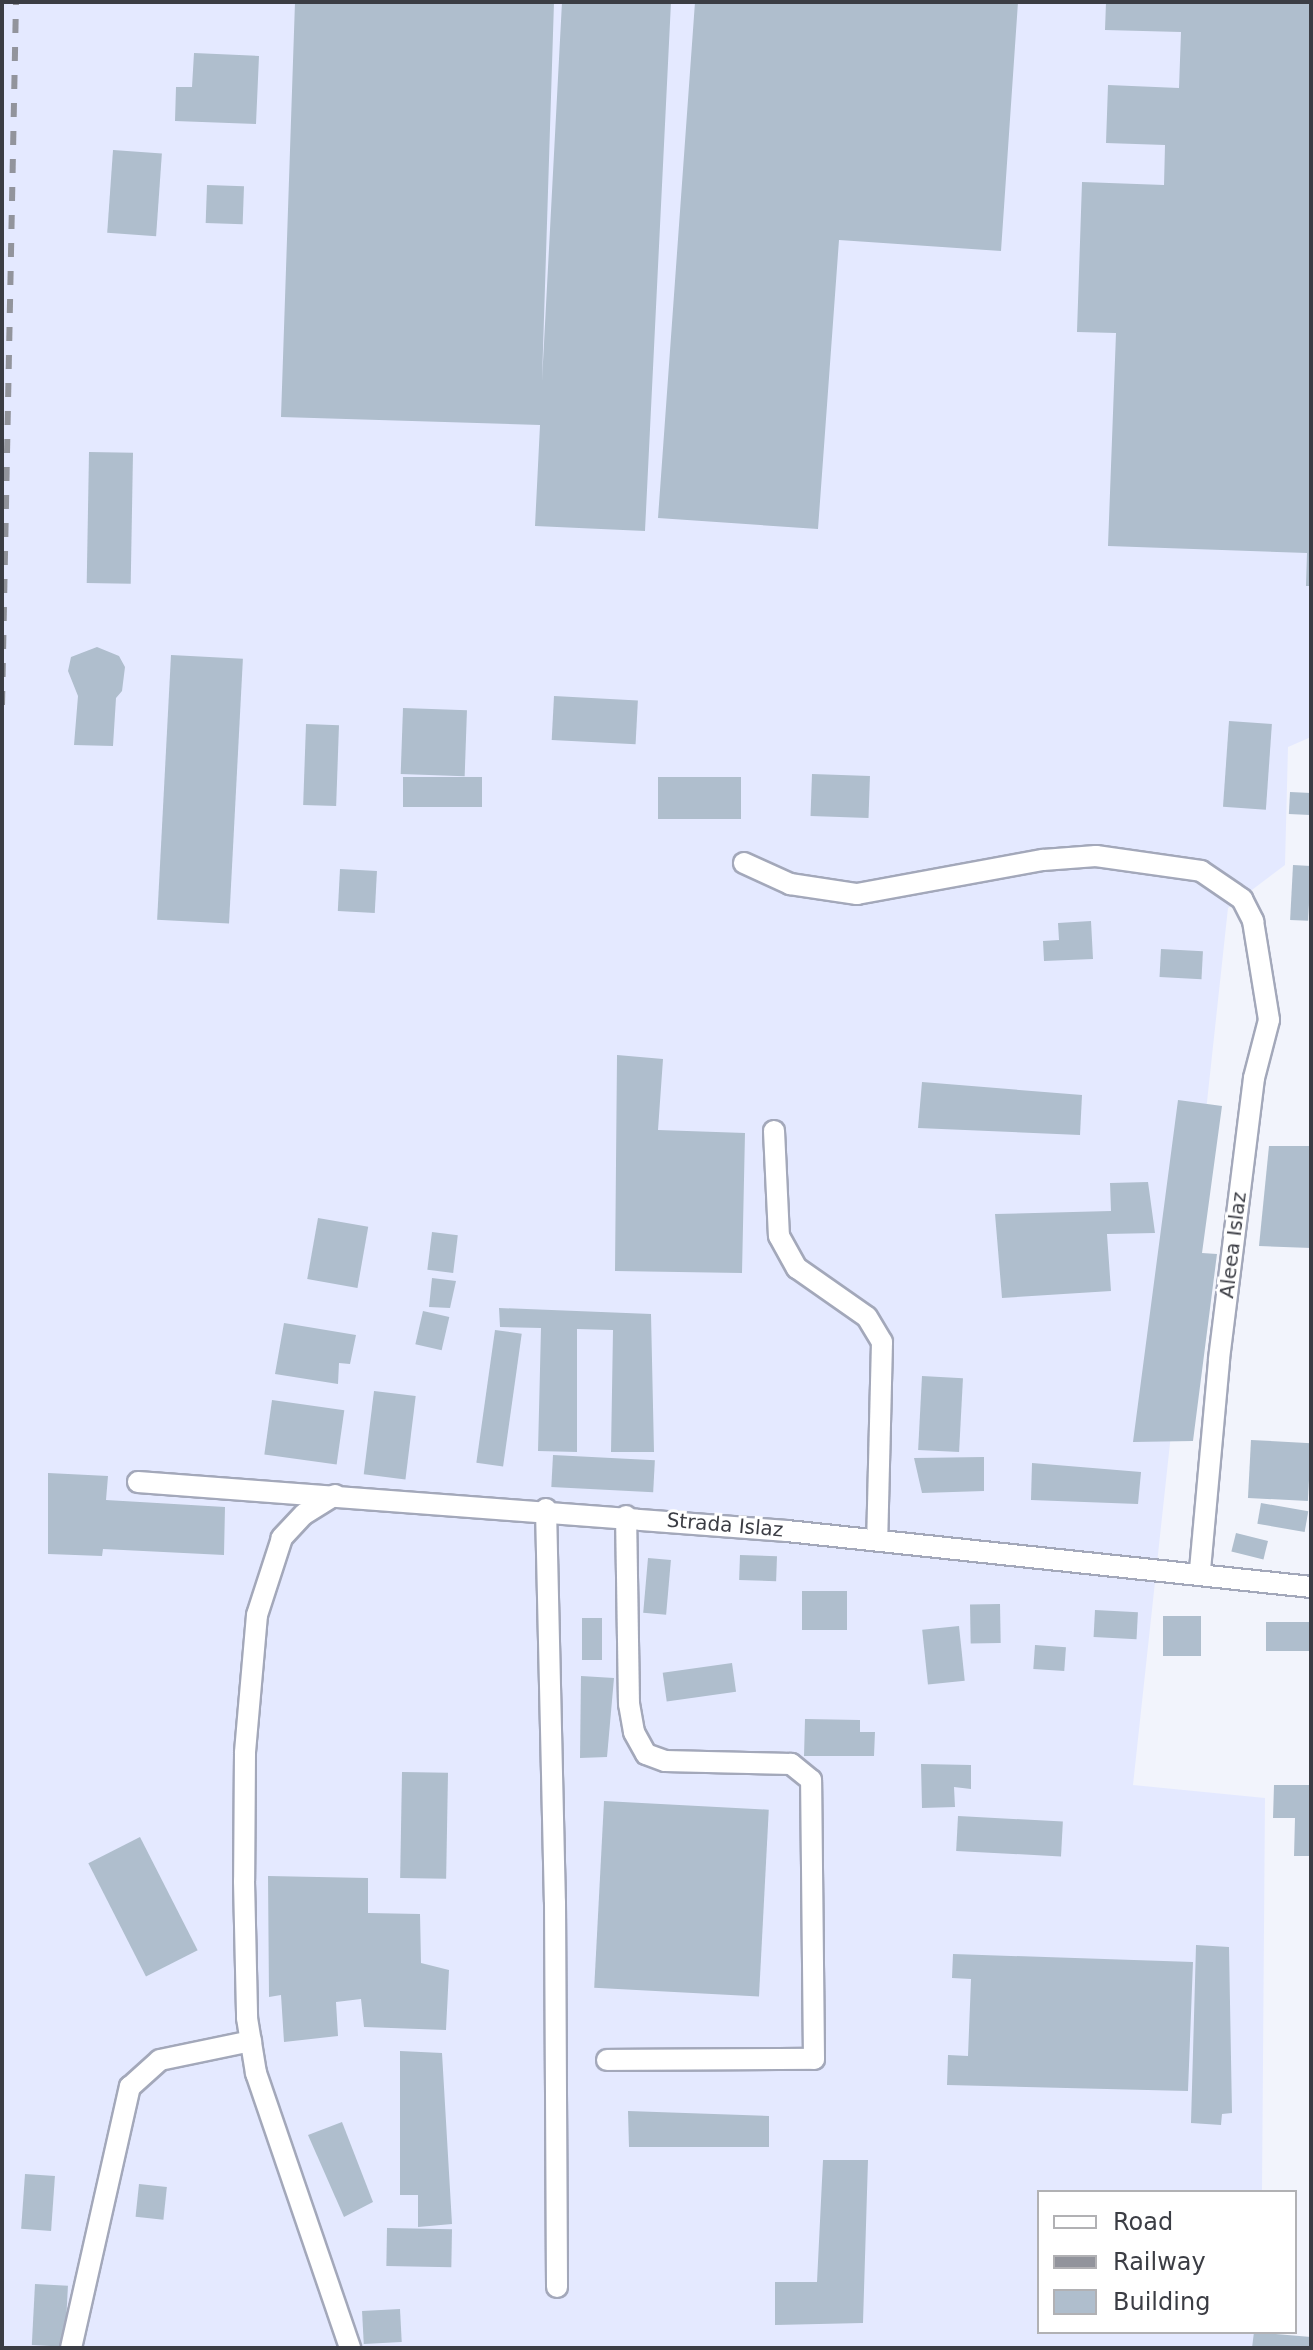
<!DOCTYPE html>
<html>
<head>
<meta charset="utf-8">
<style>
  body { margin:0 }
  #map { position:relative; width:1313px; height:2350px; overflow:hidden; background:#f2f4fc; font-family:"DejaVu Sans",sans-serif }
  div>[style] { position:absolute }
  .built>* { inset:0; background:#e4e9ff }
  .building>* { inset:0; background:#afbecd; transform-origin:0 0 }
  .roads { filter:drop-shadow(2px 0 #a3a8ba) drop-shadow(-2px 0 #a3a8ba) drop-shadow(0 2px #a3a8ba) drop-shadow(0 -2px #a3a8ba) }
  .minor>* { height:20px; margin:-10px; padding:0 10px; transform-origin:10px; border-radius:10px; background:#fff }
  .rail>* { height:6px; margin-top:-3px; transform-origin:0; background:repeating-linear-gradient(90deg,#92949c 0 14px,transparent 0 28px) }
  span { translate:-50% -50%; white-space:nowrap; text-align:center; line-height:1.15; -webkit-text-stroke:6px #fff; paint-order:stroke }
  .street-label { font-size:20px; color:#3b3d44 }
  .frame { position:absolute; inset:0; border:4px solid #3b3d44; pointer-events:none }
  .legend { position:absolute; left:1037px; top:2190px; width:260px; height:144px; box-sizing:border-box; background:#fff; border:2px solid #b1b1b4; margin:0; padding:10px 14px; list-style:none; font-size:24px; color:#3b3d44 }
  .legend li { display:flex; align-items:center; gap:16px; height:40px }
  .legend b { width:40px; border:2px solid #b1b1b4 }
</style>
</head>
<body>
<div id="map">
  <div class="built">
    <i style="clip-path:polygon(2px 2px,1311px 2px,1311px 737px,1288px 747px,1285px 865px,1228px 908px,1133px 1785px,1265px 1798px,1262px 2192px,1039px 2192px,1039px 2332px,1261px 2332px,1261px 2348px,2px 2348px)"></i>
  </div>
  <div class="building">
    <i style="clip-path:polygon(295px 2px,554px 2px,542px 381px,562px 2px,671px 2px,645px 531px,535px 526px,540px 425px,281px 417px)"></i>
    <i style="clip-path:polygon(695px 2px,1018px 2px,1001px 251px,839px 240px,818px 529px,658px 518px)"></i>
    <i style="clip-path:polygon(1106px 2px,1311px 2px,1311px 586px,1306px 586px,1307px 553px,1108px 546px,1116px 333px,1077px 332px,1082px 182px,1164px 185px,1165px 145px,1106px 143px,1108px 85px,1179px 88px,1181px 32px,1105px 30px)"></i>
    <i style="clip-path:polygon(194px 53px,259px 56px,256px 124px,175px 121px,176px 87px,192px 87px)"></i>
    <i style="left:113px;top:150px;width:49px;height:83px;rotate:4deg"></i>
    <i style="left:207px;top:185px;width:37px;height:38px;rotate:2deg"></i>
    <i style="left:89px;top:452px;width:44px;height:131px;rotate:1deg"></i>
    <i style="clip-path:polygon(97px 647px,119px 656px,125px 667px,122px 691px,116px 698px,113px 746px,74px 745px,78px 696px,68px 671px,71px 657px)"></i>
    <i style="left:171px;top:655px;width:72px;height:265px;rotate:3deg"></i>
    <i style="left:554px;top:696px;width:84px;height:44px;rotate:3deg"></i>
    <i style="left:403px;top:708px;width:64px;height:66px;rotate:2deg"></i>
    <i style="left:1229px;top:721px;width:43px;height:86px;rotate:4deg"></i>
    <i style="left:306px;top:724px;width:33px;height:81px;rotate:2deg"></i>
    <i style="left:812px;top:774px;width:58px;height:42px;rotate:2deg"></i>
    <i style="left:482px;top:777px;width:30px;height:79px;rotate:90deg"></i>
    <i style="left:658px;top:777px;width:83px;height:42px"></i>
    <i style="left:1290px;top:792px;width:21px;height:22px;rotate:3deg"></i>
    <i style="left:1293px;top:865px;width:18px;height:55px;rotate:3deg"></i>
    <i style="left:340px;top:869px;width:37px;height:42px;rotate:3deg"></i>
    <i style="clip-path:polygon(1091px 921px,1093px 959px,1044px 961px,1043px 941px,1059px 940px,1058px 923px)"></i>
    <i style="left:1161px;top:949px;width:42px;height:28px;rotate:3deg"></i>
    <i style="clip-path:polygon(617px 1055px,663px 1059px,658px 1130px,745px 1133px,742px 1273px,615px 1271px)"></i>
    <i style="clip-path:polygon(922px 1082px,1082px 1095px,1080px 1135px,918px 1128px)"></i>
    <i style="clip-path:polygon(1178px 1100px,1222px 1106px,1202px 1253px,1217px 1254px,1193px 1441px,1133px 1442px)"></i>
    <i style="clip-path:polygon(1269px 1146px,1311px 1146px,1311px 1248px,1259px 1246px)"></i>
    <i style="clip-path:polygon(1148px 1182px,1155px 1233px,1107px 1234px,1111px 1291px,1002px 1298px,995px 1214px,1111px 1211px,1110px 1183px)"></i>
    <i style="left:318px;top:1218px;width:51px;height:62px;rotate:10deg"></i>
    <i style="left:432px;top:1232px;width:26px;height:38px;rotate:7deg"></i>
    <i style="clip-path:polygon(432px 1278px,456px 1281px,450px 1308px,429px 1307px)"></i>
    <i style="clip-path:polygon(499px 1308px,651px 1314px,654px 1452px,611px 1452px,613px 1330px,577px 1329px,577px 1452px,538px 1451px,541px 1328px,500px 1327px)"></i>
    <i style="left:423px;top:1311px;width:27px;height:34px;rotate:13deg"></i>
    <i style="clip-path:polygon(284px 1323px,356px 1335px,350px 1364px,339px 1363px,338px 1384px,275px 1374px)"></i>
    <i style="left:495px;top:1330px;width:27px;height:134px;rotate:8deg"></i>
    <i style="left:922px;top:1376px;width:41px;height:74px;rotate:3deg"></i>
    <i style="left:374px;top:1391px;width:42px;height:84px;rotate:7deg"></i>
    <i style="left:272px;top:1400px;width:73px;height:55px;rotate:8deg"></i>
    <i style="left:1251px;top:1440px;width:60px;height:58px;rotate:3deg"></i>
    <i style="left:553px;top:1455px;width:102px;height:32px;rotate:3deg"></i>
    <i style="clip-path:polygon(984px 1457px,984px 1491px,922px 1493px,914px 1458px)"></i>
    <i style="clip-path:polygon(1032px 1463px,1141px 1472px,1138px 1504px,1031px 1500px)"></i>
    <i style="clip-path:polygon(48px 1473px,108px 1476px,106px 1500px,225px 1507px,224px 1555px,103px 1549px,102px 1556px,48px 1554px)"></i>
    <i style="left:1261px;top:1503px;width:48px;height:21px;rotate:10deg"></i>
    <i style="left:1236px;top:1533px;width:33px;height:19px;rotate:14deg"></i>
    <i style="left:740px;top:1555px;width:37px;height:25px;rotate:2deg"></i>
    <i style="left:648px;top:1558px;width:23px;height:55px;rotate:5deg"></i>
    <i style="left:802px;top:1591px;width:45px;height:39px"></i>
    <i style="left:1000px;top:1604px;width:39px;height:30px;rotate:89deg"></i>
    <i style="left:1095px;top:1610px;width:43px;height:27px;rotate:3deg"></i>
    <i style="left:1163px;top:1616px;width:38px;height:40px"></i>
    <i style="left:582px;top:1618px;width:20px;height:42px"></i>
    <i style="left:1311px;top:1622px;width:29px;height:45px;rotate:90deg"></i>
    <i style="left:959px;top:1626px;width:55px;height:37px;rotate:84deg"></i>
    <i style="left:1035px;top:1645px;width:31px;height:24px;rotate:4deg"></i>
    <i style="left:732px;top:1663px;width:29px;height:70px;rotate:82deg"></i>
    <i style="clip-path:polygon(581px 1676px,614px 1678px,607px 1757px,580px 1758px)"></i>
    <i style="clip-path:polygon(805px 1719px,860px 1720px,860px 1732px,875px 1732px,874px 1756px,804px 1756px)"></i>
    <i style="clip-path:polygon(921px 1764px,971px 1765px,971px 1789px,954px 1787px,955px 1807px,922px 1808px)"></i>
    <i style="left:402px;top:1772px;width:46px;height:106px;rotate:1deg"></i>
    <i style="clip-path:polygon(1274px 1785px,1311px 1785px,1311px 1856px,1294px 1856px,1295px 1818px,1273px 1818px)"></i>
    <i style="left:604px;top:1801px;width:165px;height:187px;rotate:3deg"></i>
    <i style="left:958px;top:1816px;width:105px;height:35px;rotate:3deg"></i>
    <i style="left:140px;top:1837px;width:127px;height:58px;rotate:63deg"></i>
    <i style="clip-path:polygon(268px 1876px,368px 1878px,368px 1913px,420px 1914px,421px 1963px,449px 1970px,446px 2030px,364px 2027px,361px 1999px,336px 2002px,338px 2036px,284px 2042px,281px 1995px,269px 1997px)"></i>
    <i style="clip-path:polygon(1196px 1945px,1229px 1947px,1232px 2113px,1222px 2114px,1221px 2125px,1191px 2123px)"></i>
    <i style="clip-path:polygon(953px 1954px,1193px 1962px,1188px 2091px,947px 2085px,948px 2055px,968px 2056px,971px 1979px,952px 1978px)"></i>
    <i style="clip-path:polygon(400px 2051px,442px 2053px,452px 2224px,418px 2227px,418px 2195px,400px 2195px)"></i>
    <i style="clip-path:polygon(628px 2111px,769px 2116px,769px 2147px,629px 2147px)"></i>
    <i style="clip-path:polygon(342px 2122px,373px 2202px,344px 2217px,308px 2135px)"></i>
    <i style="clip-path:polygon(823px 2160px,868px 2160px,863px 2323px,775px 2325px,775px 2282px,817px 2282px)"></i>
    <i style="left:25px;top:2174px;width:30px;height:55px;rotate:4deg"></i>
    <i style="left:139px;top:2184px;width:28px;height:33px;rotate:6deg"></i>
    <i style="left:387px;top:2228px;width:65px;height:38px;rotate:1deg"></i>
    <i style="left:35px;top:2284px;width:33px;height:61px;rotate:3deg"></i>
    <i style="left:400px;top:2309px;width:33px;height:38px;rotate:87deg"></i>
    <i style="clip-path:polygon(1254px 2332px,1311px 2337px,1311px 2348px,1252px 2348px)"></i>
  </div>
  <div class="roads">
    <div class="minor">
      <i style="left:744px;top:863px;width:51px;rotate:24.5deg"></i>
      <i style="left:790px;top:884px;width:68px;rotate:8.5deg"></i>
      <i style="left:857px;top:894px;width:189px;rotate:-10.4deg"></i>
      <i style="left:1043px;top:860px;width:53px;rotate:-4.3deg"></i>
      <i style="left:1096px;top:856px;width:106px;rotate:8.1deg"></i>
      <i style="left:1201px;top:871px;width:50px;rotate:34.3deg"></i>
      <i style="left:1242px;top:899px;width:25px;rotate:63deg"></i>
      <i style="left:1253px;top:921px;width:100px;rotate:80.8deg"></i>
      <i style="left:1269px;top:1020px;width:60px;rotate:104.5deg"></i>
      <i style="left:1254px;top:1078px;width:285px;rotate:97.1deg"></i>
      <i style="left:1219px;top:1361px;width:211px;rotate:95.2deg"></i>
      <i style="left:774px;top:1131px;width:105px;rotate:87.3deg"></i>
      <i style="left:779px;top:1236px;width:37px;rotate:61deg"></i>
      <i style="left:797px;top:1268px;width:85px;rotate:35deg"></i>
      <i style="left:867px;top:1317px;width:29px;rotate:59deg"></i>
      <i style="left:882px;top:1342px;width:198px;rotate:91.4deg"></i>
      <i style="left:138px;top:1482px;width:651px;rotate:4.32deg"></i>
      <i style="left:787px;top:1531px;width:527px;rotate:6.1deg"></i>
      <i style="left:335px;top:1495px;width:36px;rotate:148deg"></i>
      <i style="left:304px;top:1514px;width:33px;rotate:133deg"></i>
      <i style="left:282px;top:1538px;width:81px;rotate:108deg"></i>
      <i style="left:257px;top:1615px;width:139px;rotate:95deg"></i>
      <i style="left:245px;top:1753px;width:128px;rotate:90.4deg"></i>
      <i style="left:244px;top:1881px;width:137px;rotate:88.7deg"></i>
      <i style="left:247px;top:2018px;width:56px;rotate:80.7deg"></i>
      <i style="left:256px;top:2073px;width:291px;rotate:71.1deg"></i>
      <i style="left:546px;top:1509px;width:393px;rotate:88.7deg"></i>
      <i style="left:555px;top:1902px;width:385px;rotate:89.7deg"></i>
      <i style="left:607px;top:2060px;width:207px;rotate:-0.3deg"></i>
      <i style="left:814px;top:2059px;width:279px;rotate:-90.6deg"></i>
      <i style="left:811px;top:1780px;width:26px;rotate:-141deg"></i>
      <i style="left:791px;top:1764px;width:126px;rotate:-178.6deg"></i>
      <i style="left:665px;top:1761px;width:20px;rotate:-160deg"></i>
      <i style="left:646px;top:1754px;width:25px;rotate:-119deg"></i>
      <i style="left:634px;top:1732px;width:28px;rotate:-100deg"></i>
      <i style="left:629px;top:1704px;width:188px;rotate:-90.9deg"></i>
      <i style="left:71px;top:2348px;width:268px;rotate:-77.3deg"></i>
      <i style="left:130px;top:2087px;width:40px;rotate:-42deg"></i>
      <i style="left:160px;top:2060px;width:93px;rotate:-11.8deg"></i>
    </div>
  </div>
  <div class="rail">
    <i style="left:2px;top:705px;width:703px;rotate:-88.86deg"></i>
  </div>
  <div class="street-label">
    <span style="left:1233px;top:1245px;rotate:-83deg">Aleea Islaz</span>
    <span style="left:725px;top:1525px;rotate:5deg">Strada Islaz</span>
  </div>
  <div class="frame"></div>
  <ul class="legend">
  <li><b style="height:10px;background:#fff"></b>Road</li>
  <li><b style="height:10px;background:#92949c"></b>Railway</li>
  <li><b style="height:22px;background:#afbecd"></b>Building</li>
  </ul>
</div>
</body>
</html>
